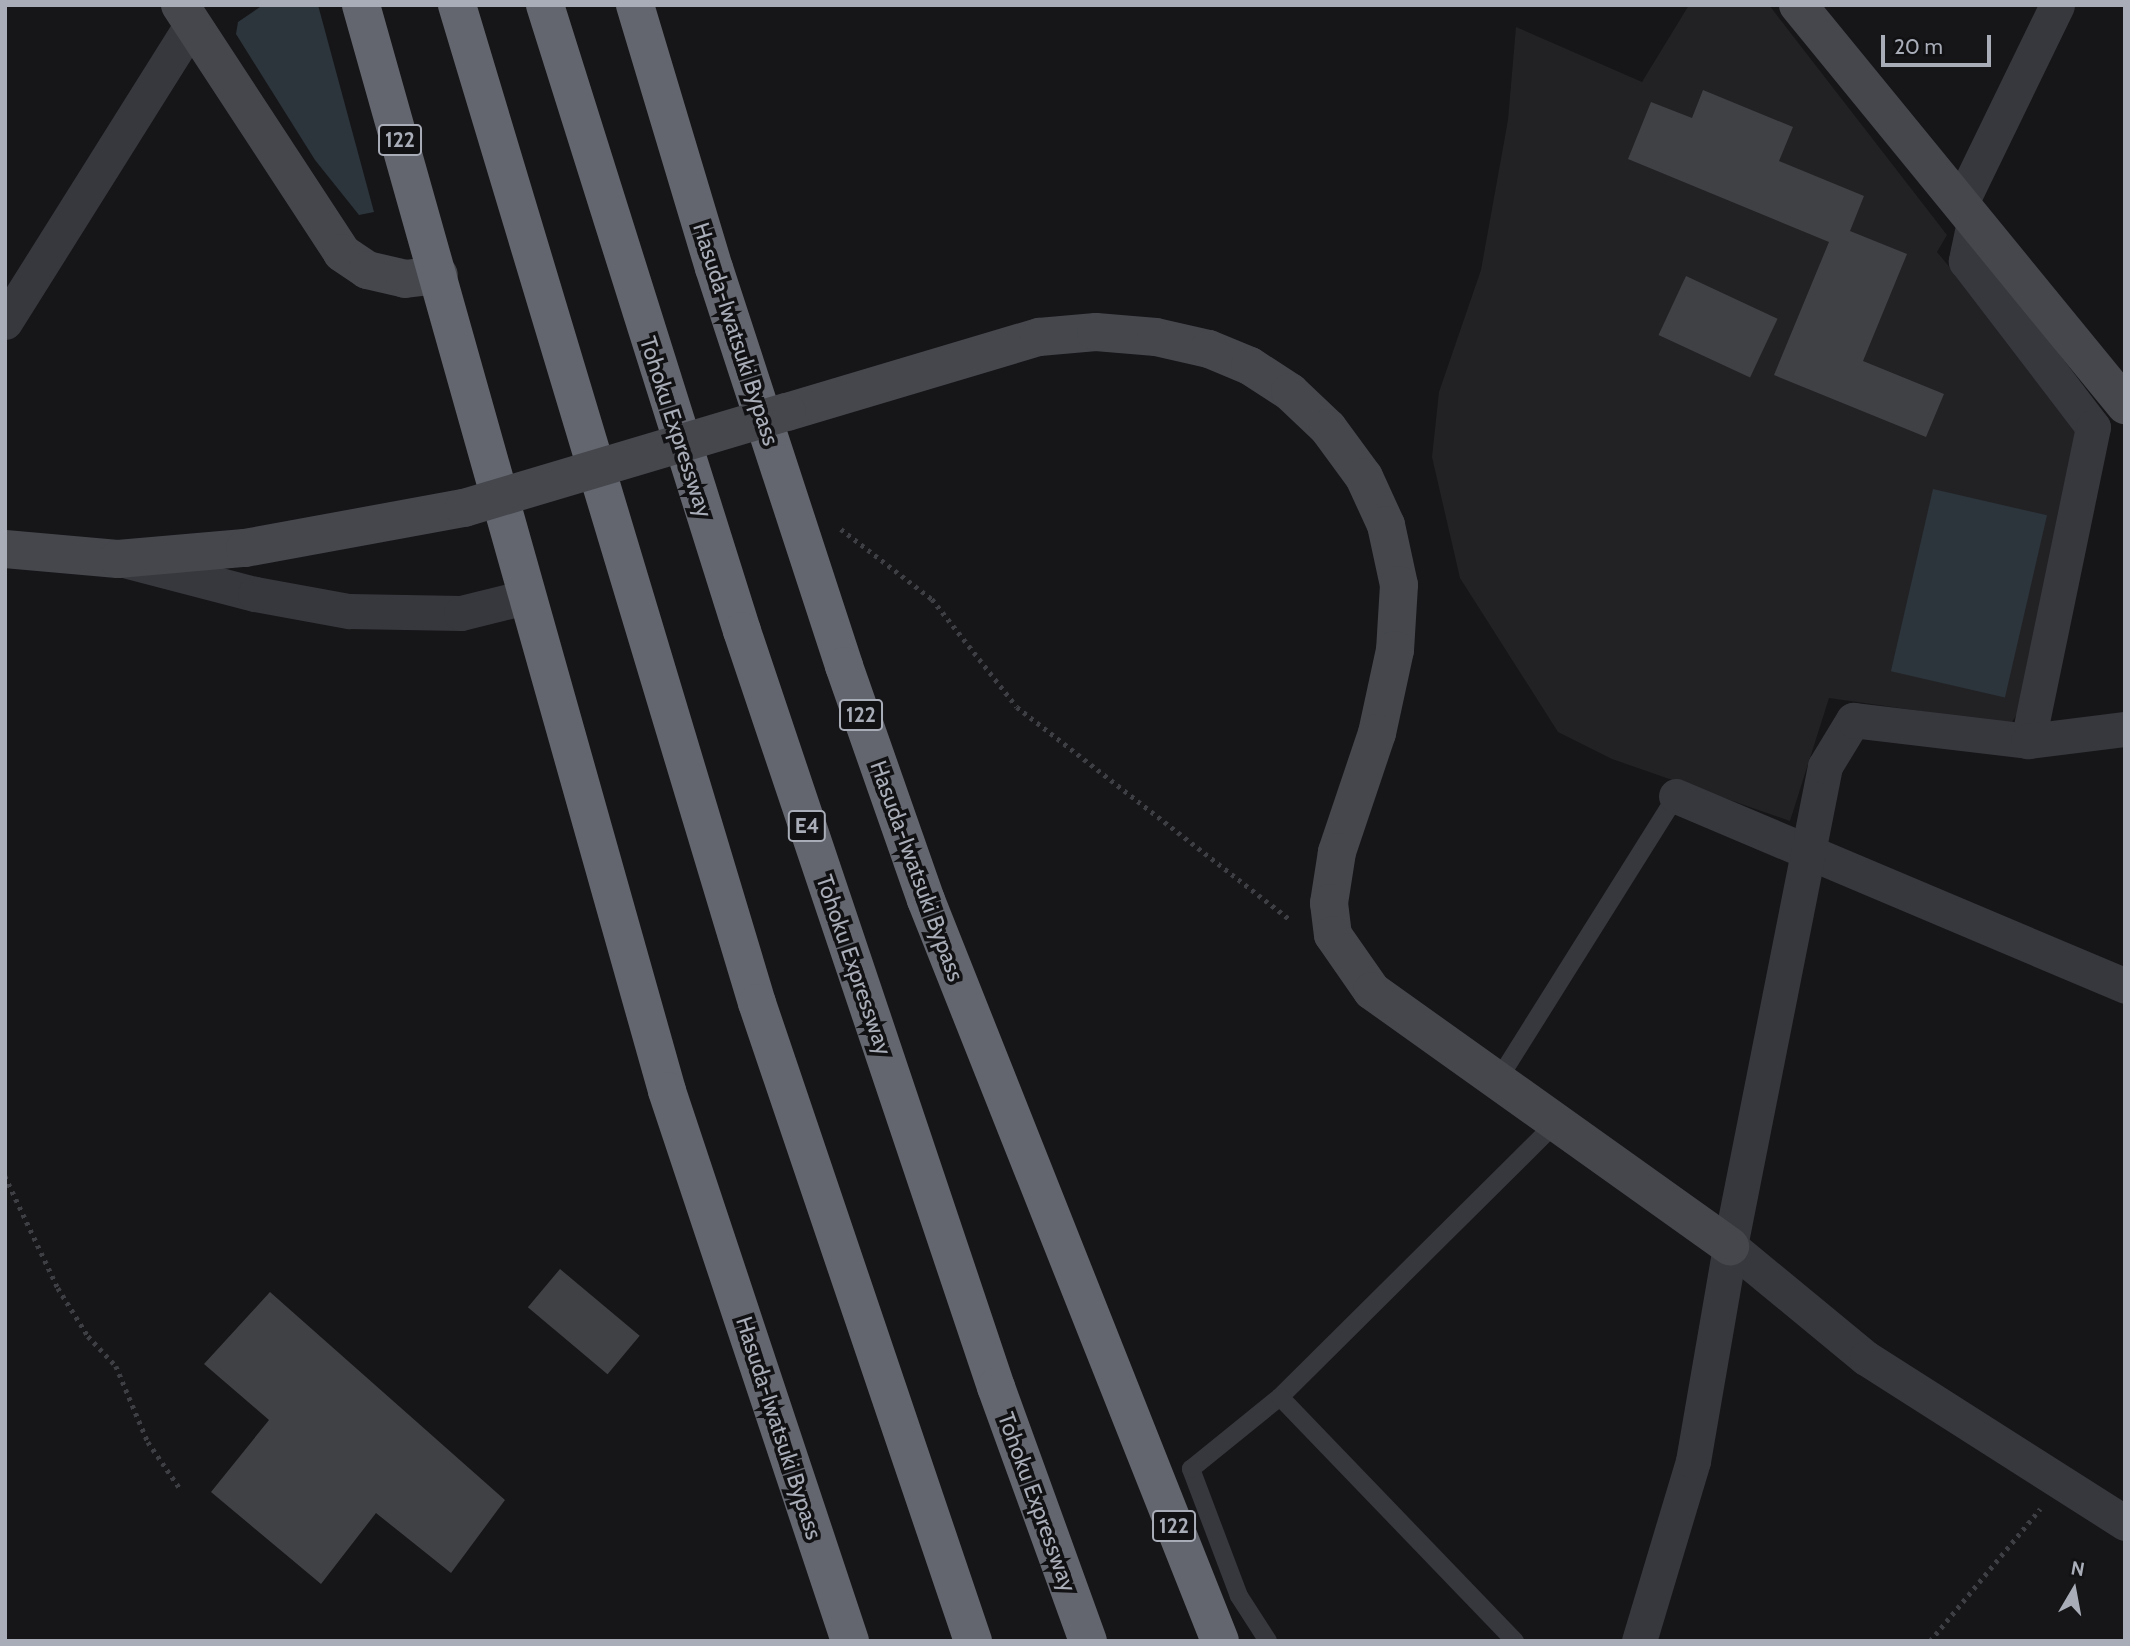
<!DOCTYPE html>
<html>
<head>
<meta charset="utf-8">
<style>
  body { margin:0 }
  #map { position:relative; width:2130px; height:1646px; overflow:hidden; background:#161618; font-family:Cabin,sans-serif }
  div>[style] { position:absolute }
  .built>* { inset:0; background:#222225 }
  .water>* { inset:0; background:#2c353c; transform-origin:0 0 }
  .building>* { inset:0; background:#404145; transform-origin:0 0 }
  .path>* { height:4.5px; margin-top:-2.25px; transform-origin:0; background:repeating-linear-gradient(90deg,#3d3f44 0 3.5px,transparent 0 8.5px) }
  .lane>* { height:18px; margin:-9px; padding:0 9px; transform-origin:9px; border-radius:9px; background:#37383d }
  .street>* { height:35px; margin:-17.5px; padding:0 17.5px; transform-origin:17.5px; border-radius:17.5px; background:#37383d }
  .secondary>* { height:38px; margin:-19px; padding:0 19px; transform-origin:19px; border-radius:19px; background:#45474d }
  .highway>* { height:38px; margin:-19px; padding:0 19px; transform-origin:19px; border-radius:19px; background:#63666e }
  .secondary-bridge>* { height:38px; margin:-19px; padding:0 19px; transform-origin:19px; border-radius:19px; background:#45474d }
  span { translate:-50% -50%; white-space:nowrap; text-align:center; line-height:1.15; -webkit-text-stroke:7px #111113; paint-order:stroke }
  .shield-label span { padding:2px 5px; background:#111113; border:2px solid; border-radius:5px; -webkit-text-stroke-width:0 }
  .shield-label { font-size:21px; color:#a8adb8; font-weight:700 }
  .street-label { font-size:23px; color:#a8adb8 }
  .frame { position:absolute; inset:0; border:7px solid #a8adb8; pointer-events:none }
  .north { position:absolute; left:2039px; top:1555px; width:70px; height:70px; -webkit-text-stroke:5px #111113; paint-order:stroke; rotate:10deg; font-size:19px; font-weight:700; line-height:28px; text-align:center; color:#a8adb8 }
  .north::after { content:''; display:block; margin:auto; width:24px; height:32px; background:#a8adb8; clip-path:polygon(50% 0,100% 100%,50% 72%,0 100%) }
  .scale { position:absolute; left:1881px; top:35px; width:110px; height:32px; box-sizing:border-box; border:4px solid #a8adb8; border-top:0; padding-left:9px; font-size:21px; line-height:24px; white-space:nowrap; color:#a8adb8; -webkit-text-stroke:5px #111113; paint-order:stroke }
</style>
</head>
<body>
<div id="map">
  <div class="built">
    <i style="clip-path:polygon(1689px 5px,1769px 5px,1947px 235px,1937px 252px,2069px 411px,2079px 437px,2021px 707px,2011px 724px,1829px 698px,1790px 821px,1612px 759px,1558px 732px,1460px 578px,1432px 457px,1439px 392px,1481px 270px,1508px 120px,1516px 27px,1642px 82px)"></i>
  </div>
  <div class="water">
    <i style="clip-path:polygon(263px 5px,318px 5px,374px 212px,359px 215px,315px 160px,236px 34px,238px 22px)"></i>
    <i style="left:1933px;top:489px;width:117px;height:187px;rotate:13deg"></i>
  </div>
  <div class="building">
    <i style="clip-path:polygon(1703px 90px,1793px 127px,1779px 161px,1864px 196px,1850px 231px,1907px 254px,1863px 361px,1944px 394px,1926px 437px,1774px 375px,1829px 242px,1628px 159px,1651px 102px,1692px 118px)"></i>
    <i style="left:1686px;top:276px;width:101px;height:65px;rotate:25deg"></i>
    <i style="left:560px;top:1269px;width:104px;height:50px;rotate:40deg"></i>
    <i style="clip-path:polygon(270px 1292px,505px 1500px,451px 1573px,376px 1513px,321px 1584px,211px 1492px,269px 1420px,204px 1364px)"></i>
  </div>
  <div class="path">
    <i style="left:841px;top:529px;width:115px;rotate:37.6deg"></i>
    <i style="left:932px;top:599px;width:137px;rotate:51.8deg"></i>
    <i style="left:1017px;top:707px;width:348px;rotate:37.9deg"></i>
    <i style="left:5px;top:1176px;width:124px;rotate:64.7deg"></i>
    <i style="left:58px;top:1288px;width:57px;rotate:58deg"></i>
    <i style="left:88px;top:1336px;width:41px;rotate:47deg"></i>
    <i style="left:116px;top:1366px;width:82px;rotate:67.2deg"></i>
    <i style="left:148px;top:1442px;width:58px;rotate:55.5deg"></i>
    <i style="left:1930px;top:1641px;width:172px;rotate:-50.2deg"></i>
  </div>
  <div class="lane">
    <i style="left:1498px;top:1080px;width:335px;rotate:-57.9deg"></i>
    <i style="left:1280px;top:1397px;width:390px;rotate:-44.8deg"></i>
    <i style="left:1268px;top:1641px;width:54px;rotate:-122.8deg"></i>
    <i style="left:1239px;top:1596px;width:136px;rotate:-110.7deg"></i>
    <i style="left:1191px;top:1469px;width:114px;rotate:-39deg"></i>
    <i style="left:1280px;top:1397px;width:339px;rotate:46.1deg"></i>
  </div>
  <div class="street">
    <i style="left:1960px;top:205px;width:222px;rotate:-64.1deg"></i>
    <i style="left:1974px;top:222px;width:40px;rotate:102deg"></i>
    <i style="left:1966px;top:261px;width:209px;rotate:52.6deg"></i>
    <i style="left:2093px;top:427px;width:321px;rotate:101.7deg"></i>
    <i style="left:5px;top:322px;width:350px;rotate:-57.9deg"></i>
    <i style="left:128px;top:561px;width:131px;rotate:14.6deg"></i>
    <i style="left:255px;top:594px;width:96px;rotate:10.3deg"></i>
    <i style="left:349px;top:611px;width:112px;rotate:1deg"></i>
    <i style="left:461px;top:613px;width:67px;rotate:-13.8deg"></i>
    <i style="left:1676px;top:796px;width:488px;rotate:22.9deg"></i>
    <i style="left:1730px;top:1246px;width:176px;rotate:39.5deg"></i>
    <i style="left:1866px;top:1358px;width:307px;rotate:32.5deg"></i>
    <i style="left:1639px;top:1641px;width:188px;rotate:-73.3deg"></i>
    <i style="left:1693px;top:1461px;width:218px;rotate:-80.2deg"></i>
    <i style="left:1730px;top:1246px;width:489px;rotate:-78.8deg"></i>
    <i style="left:1825px;top:766px;width:54px;rotate:-58.7deg"></i>
    <i style="left:1853px;top:720px;width:176px;rotate:6.8deg"></i>
    <i style="left:2028px;top:741px;width:98px;rotate:-7.1deg"></i>
  </div>
  <div class="secondary">
    <i style="left:180px;top:5px;width:296px;rotate:56.8deg"></i>
    <i style="left:342px;top:253px;width:30px;rotate:34deg"></i>
    <i style="left:367px;top:270px;width:39px;rotate:13deg"></i>
    <i style="left:405px;top:279px;width:34px;rotate:-7deg"></i>
    <i style="left:1798px;top:5px;width:517px;rotate:50.73deg"></i>
    <i style="left:787px;top:412px;width:263px;rotate:-16.6deg"></i>
    <i style="left:1039px;top:337px;width:57px;rotate:-5deg"></i>
    <i style="left:1096px;top:332px;width:60px;rotate:4.8deg"></i>
    <i style="left:1156px;top:337px;width:54px;rotate:12.8deg"></i>
    <i style="left:1209px;top:349px;width:44px;rotate:22.5deg"></i>
    <i style="left:1250px;top:366px;width:48px;rotate:33deg"></i>
    <i style="left:1290px;top:392px;width:52px;rotate:43.5deg"></i>
    <i style="left:1328px;top:428px;width:61px;rotate:53.7deg"></i>
    <i style="left:1364px;top:477px;width:53px;rotate:65.4deg"></i>
    <i style="left:1386px;top:525px;width:61px;rotate:77.8deg"></i>
    <i style="left:1399px;top:585px;width:65px;rotate:93.5deg"></i>
    <i style="left:1395px;top:650px;width:85px;rotate:102.2deg"></i>
    <i style="left:1377px;top:733px;width:126px;rotate:108.6deg"></i>
    <i style="left:1337px;top:852px;width:52px;rotate:98.9deg"></i>
    <i style="left:1329px;top:903px;width:32px;rotate:83deg"></i>
    <i style="left:1333px;top:935px;width:68px;rotate:55.1deg"></i>
    <i style="left:1372px;top:991px;width:440px;rotate:35.5deg"></i>
    <i style="left:5px;top:549px;width:113px;rotate:5.1deg"></i>
    <i style="left:118px;top:559px;width:127px;rotate:-5deg"></i>
    <i style="left:245px;top:548px;width:223px;rotate:-10.4deg"></i>
  </div>
  <div class="highway">
    <i style="left:361px;top:5px;width:1128px;rotate:74.26deg"></i>
    <i style="left:667px;top:1091px;width:580px;rotate:71.6deg"></i>
    <i style="left:457px;top:5px;width:1042px;rotate:73.27deg"></i>
    <i style="left:757px;top:1003px;width:674px;rotate:71.3deg"></i>
    <i style="left:545px;top:5px;width:656px;rotate:72.53deg"></i>
    <i style="left:742px;top:631px;width:798px;rotate:71.43deg"></i>
    <i style="left:996px;top:1387px;width:270px;rotate:70.1deg"></i>
    <i style="left:635px;top:5px;width:275px;rotate:73.3deg"></i>
    <i style="left:714px;top:268px;width:419px;rotate:71.9deg"></i>
    <i style="left:844px;top:666px;width:248px;rotate:70.7deg"></i>
    <i style="left:926px;top:900px;width:797px;rotate:68.36deg"></i>
  </div>
  <div class="secondary-bridge">
    <i style="left:464px;top:508px;width:337px;rotate:-16.6deg"></i>
  </div>
  <div class="shield-label">
    <span style="left:400px;top:140px">122</span>
    <span style="left:861px;top:715px">122</span>
    <span style="left:807px;top:826px">E4</span>
    <span style="left:1174px;top:1526px">122</span>
  </div>
  <div class="street-label">
    <span style="left:736px;top:334px;rotate:72deg">Hasuda-Iwatsuki Bypass</span>
    <span style="left:676px;top:427px;rotate:72deg">Tohoku Expressway</span>
    <span style="left:917px;top:871px;rotate:70deg">Hasuda-Iwatsuki Bypass</span>
    <span style="left:854px;top:965px;rotate:71deg">Tohoku Expressway</span>
    <span style="left:779px;top:1428px;rotate:72deg">Hasuda-Iwatsuki Bypass</span>
    <span style="left:1037px;top:1502px;rotate:70deg">Tohoku Expressway</span>
  </div>
  <div class="frame"></div>
  <div class="north">N</div>
  <div class="scale">20 m</div>
</div>
</body>
</html>
